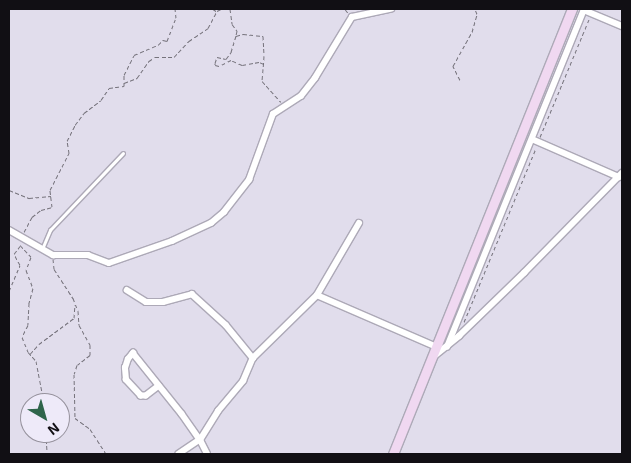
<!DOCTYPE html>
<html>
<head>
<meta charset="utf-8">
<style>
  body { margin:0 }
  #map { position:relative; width:631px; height:463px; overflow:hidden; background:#e1ddec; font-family:"Exo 2",sans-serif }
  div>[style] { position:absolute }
  .path>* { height:1px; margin-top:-0.5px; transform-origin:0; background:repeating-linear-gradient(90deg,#75727b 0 4px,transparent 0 6.5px) }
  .roads { filter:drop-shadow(1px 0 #ada9b7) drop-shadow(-1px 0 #ada9b7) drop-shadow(0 1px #ada9b7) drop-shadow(0 -1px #ada9b7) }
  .lane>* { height:3px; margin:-1.5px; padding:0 1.5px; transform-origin:1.5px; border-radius:1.5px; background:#fff }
  .street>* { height:5.5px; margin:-2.75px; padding:0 2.75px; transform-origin:2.75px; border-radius:2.75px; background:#fff }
  .secondary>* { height:9px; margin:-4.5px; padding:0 4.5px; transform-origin:4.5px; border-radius:4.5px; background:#f0d8f1 }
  span { translate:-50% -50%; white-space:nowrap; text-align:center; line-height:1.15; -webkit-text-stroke:4px #eeeaf9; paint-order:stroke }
  .frame { position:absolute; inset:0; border:10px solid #110f14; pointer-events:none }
  .north { position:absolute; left:20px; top:393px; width:50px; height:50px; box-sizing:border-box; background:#eeeaf9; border:1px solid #96929d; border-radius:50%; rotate:142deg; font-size:14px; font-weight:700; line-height:20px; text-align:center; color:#110f14 }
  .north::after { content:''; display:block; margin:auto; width:18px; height:22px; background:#2f654b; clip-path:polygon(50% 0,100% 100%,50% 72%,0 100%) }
</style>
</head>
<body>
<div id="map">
  <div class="path">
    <i style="left:213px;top:9px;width:4px;rotate:34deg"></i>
    <i style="left:230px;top:9px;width:15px;rotate:82deg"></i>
    <i style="left:232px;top:24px;width:9px;rotate:54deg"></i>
    <i style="left:237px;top:31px;width:4px;rotate:104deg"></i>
    <i style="left:345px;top:9px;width:5px;rotate:53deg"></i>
    <i style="left:264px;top:64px;width:5px;rotate:-158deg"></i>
    <i style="left:259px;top:62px;width:17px;rotate:170deg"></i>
    <i style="left:242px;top:65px;width:12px;rotate:-156deg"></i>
    <i style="left:231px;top:60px;width:13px;rotate:153deg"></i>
    <i style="left:219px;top:66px;width:4px;rotate:-166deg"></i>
    <i style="left:215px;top:65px;width:2px;rotate:-90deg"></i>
    <i style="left:215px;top:63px;width:6px;rotate:-72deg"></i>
    <i style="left:217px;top:57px;width:9px;rotate:13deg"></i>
    <i style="left:226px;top:59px;width:9px;rotate:-54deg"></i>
    <i style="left:231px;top:52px;width:17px;rotate:-73deg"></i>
    <i style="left:236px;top:36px;width:7px;rotate:-16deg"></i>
    <i style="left:243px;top:34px;width:20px;rotate:6deg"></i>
    <i style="left:263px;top:36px;width:20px;rotate:87deg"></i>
    <i style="left:264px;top:56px;width:13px;rotate:94deg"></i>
    <i style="left:263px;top:69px;width:12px;rotate:95deg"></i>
    <i style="left:262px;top:81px;width:28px;rotate:48deg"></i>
    <i style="left:460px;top:80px;width:16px;rotate:-117deg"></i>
    <i style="left:453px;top:66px;width:39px;rotate:-61deg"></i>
    <i style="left:472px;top:32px;width:19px;rotate:-74deg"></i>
    <i style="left:477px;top:14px;width:5px;rotate:-112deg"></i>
    <i style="left:124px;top:83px;width:14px;rotate:-21deg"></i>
    <i style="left:137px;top:78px;width:21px;rotate:-55deg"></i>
    <i style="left:149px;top:61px;width:7px;rotate:-34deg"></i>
    <i style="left:155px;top:57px;width:19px"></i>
    <i style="left:174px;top:57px;width:22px;rotate:-47deg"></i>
    <i style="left:189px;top:41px;width:23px;rotate:-34deg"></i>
    <i style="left:208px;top:28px;width:19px;rotate:-62deg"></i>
    <i style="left:217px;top:11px;width:4px;rotate:-27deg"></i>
    <i style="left:540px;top:137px;width:128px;rotate:-67.4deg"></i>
    <i style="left:9px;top:190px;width:22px;rotate:22deg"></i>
    <i style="left:29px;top:198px;width:22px;rotate:-5deg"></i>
    <i style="left:24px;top:232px;width:17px;rotate:-62deg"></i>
    <i style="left:32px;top:217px;width:11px;rotate:-38deg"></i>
    <i style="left:41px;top:210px;width:11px;rotate:-15deg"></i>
    <i style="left:52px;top:207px;width:17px;rotate:-97deg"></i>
    <i style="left:50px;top:190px;width:42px;rotate:-62.8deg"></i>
    <i style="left:69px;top:153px;width:12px;rotate:-99deg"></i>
    <i style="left:67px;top:141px;width:18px;rotate:-63deg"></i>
    <i style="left:75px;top:125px;width:15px;rotate:-53deg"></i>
    <i style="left:84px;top:113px;width:21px;rotate:-37deg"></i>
    <i style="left:101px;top:100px;width:14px;rotate:-56deg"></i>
    <i style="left:109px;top:88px;width:15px;rotate:-8deg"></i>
    <i style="left:124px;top:86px;width:11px;rotate:-90deg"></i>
    <i style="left:124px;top:75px;width:22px;rotate:-63deg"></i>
    <i style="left:134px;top:55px;width:26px;rotate:-23deg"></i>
    <i style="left:158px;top:45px;width:7px;rotate:-45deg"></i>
    <i style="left:163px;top:40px;width:4px;rotate:14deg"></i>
    <i style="left:167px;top:41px;width:25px;rotate:-69deg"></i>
    <i style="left:176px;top:18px;width:9px;rotate:-96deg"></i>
    <i style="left:20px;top:245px;width:16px;rotate:47deg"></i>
    <i style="left:31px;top:257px;width:14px;rotate:111deg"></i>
    <i style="left:26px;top:270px;width:19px;rotate:69deg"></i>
    <i style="left:33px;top:288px;width:16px;rotate:105deg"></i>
    <i style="left:29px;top:303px;width:22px;rotate:93deg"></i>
    <i style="left:28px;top:325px;width:13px;rotate:117deg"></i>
    <i style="left:22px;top:337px;width:16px;rotate:68deg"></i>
    <i style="left:28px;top:352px;width:12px;rotate:48deg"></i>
    <i style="left:36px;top:361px;width:43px;rotate:79.2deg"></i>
    <i style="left:53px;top:259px;width:10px;rotate:84deg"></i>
    <i style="left:54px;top:269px;width:35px;rotate:57deg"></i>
    <i style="left:73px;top:298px;width:14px;rotate:69deg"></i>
    <i style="left:78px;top:311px;width:14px;rotate:86deg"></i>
    <i style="left:79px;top:325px;width:23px;rotate:61deg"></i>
    <i style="left:90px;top:345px;width:10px;rotate:90deg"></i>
    <i style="left:90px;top:355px;width:16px;rotate:142deg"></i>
    <i style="left:77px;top:365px;width:9px;rotate:108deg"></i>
    <i style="left:74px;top:374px;width:44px;rotate:88.7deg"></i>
    <i style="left:75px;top:418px;width:19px;rotate:36deg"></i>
    <i style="left:90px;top:429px;width:30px;rotate:57deg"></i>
    <i style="left:9px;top:291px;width:28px;rotate:-67deg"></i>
    <i style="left:20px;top:265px;width:13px;rotate:-119deg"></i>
    <i style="left:14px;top:254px;width:10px;rotate:-53deg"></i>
    <i style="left:464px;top:322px;width:188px;rotate:-67.5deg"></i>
    <i style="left:30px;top:354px;width:13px;rotate:-48deg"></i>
    <i style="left:39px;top:344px;width:44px;rotate:-36.6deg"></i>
    <i style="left:74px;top:318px;width:13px;rotate:-86deg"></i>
    <i style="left:46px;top:433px;width:21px;rotate:87deg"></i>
  </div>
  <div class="roads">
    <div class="lane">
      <i style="left:42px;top:249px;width:21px;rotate:-67deg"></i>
      <i style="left:50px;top:230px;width:106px;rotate:-46.5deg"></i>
    </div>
    <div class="street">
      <i style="left:584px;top:10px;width:41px;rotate:22.8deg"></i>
      <i style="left:532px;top:139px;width:95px;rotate:23.6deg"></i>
      <i style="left:9px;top:230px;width:51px;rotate:29.6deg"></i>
      <i style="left:53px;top:255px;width:35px"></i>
      <i style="left:88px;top:255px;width:22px;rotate:21deg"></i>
      <i style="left:109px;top:263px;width:67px;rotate:-19.2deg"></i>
      <i style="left:172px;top:241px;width:43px;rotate:-24.8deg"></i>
      <i style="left:211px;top:223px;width:17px;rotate:-40deg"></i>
      <i style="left:224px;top:212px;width:41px;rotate:-52deg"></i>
      <i style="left:249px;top:180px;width:70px;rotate:-70deg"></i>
      <i style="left:273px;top:114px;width:33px;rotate:-33deg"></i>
      <i style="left:301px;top:96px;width:23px;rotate:-52deg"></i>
      <i style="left:315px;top:78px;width:71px;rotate:-58.8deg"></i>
      <i style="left:352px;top:17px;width:40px;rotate:-12deg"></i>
      <i style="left:127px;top:290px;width:22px;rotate:32deg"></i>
      <i style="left:146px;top:302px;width:17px"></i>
      <i style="left:163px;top:302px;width:30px;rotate:-15deg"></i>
      <i style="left:192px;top:294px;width:46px;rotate:42.4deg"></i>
      <i style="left:226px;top:325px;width:43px;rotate:50.7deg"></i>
      <i style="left:317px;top:295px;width:83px;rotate:-59.7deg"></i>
      <i style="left:447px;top:347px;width:365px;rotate:-67.9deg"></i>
      <i style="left:432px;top:358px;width:35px;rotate:-39deg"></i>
      <i style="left:459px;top:336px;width:91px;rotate:-44.1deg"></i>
      <i style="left:524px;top:273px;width:140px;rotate:-45.6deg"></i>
      <i style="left:159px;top:386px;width:16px;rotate:142deg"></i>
      <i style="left:146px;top:396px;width:5px;rotate:180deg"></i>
      <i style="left:141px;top:396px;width:22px;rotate:-133deg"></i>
      <i style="left:126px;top:380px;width:12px;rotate:-95deg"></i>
      <i style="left:125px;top:368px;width:9px;rotate:-72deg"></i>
      <i style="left:128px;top:359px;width:8px;rotate:-50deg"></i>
      <i style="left:133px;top:353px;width:78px;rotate:51.2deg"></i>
      <i style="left:182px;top:414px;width:32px;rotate:55deg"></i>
      <i style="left:200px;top:440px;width:25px;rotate:146deg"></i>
      <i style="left:207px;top:454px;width:16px;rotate:-117deg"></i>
      <i style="left:200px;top:440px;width:34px;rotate:-58deg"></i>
      <i style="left:218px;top:411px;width:39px;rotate:-50deg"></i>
      <i style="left:243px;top:381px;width:25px;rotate:-67deg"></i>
      <i style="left:253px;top:358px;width:90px;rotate:-44.5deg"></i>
      <i style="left:317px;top:295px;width:131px;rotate:23.4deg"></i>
    </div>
    <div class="secondary">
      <i style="left:393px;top:454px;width:480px;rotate:-68.1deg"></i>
    </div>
  </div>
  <div class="frame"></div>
  <div class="north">N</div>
</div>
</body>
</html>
